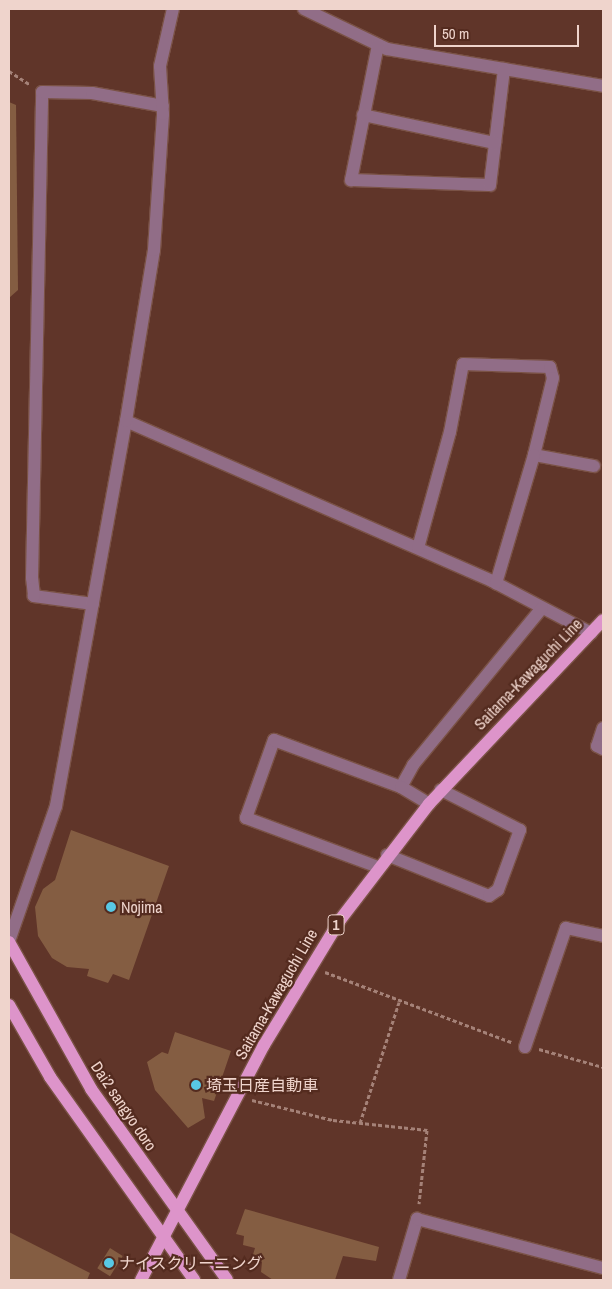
<!DOCTYPE html>
<html>
<head>
<meta charset="utf-8">
<style>
  body { margin:0 }
  #map { position:relative; width:612px; height:1289px; overflow:hidden; background:#603529; font-family:"Archivo Narrow","Noto Sans JP",sans-serif }
  div>[style] { position:absolute }
  .building>* { inset:0; background:#845d42; transform-origin:0 0 }
  .path>* { height:3px; margin-top:-1.5px; transform-origin:0; background:repeating-linear-gradient(90deg,#a58278 0 4px,transparent 0 6.5px) }
  .roads { filter:drop-shadow(1px 0 #7a5246) drop-shadow(-1px 0 #7a5246) drop-shadow(0 1px #7a5246) drop-shadow(0 -1px #7a5246) }
  .minor>* { height:12px; margin:-6px; padding:0 6px; transform-origin:6px; border-radius:6px; background:#916d87 }
  .major>* { height:12px; margin:-6px; padding:0 6px; transform-origin:6px; border-radius:6px; background:#dd94ca }
  .dots>* { width:14px; height:14px; translate:-50% -50%; box-sizing:border-box; border:2px solid #542b1f; border-radius:50% }
  span { translate:-50% -50%; white-space:nowrap; text-align:center; line-height:1.15; -webkit-text-stroke:4.5px #542b1f; paint-order:stroke }
  .shield-label span { padding:1px 4px; background:#542b1f; border:1px solid; border-radius:4px; -webkit-text-stroke-width:0 }
  .shield-label { font-size:15px; color:#efd4cc; font-weight:700 }
  .street-label { font-size:16px; color:#efd4cc }
  .poi-label { font-size:16px; color:#efd4cc }
  .left { translate:0 -50%; text-align:left }
  .frame { position:absolute; inset:0; border:10px solid #efd4cc; pointer-events:none }
  .scale { position:absolute; left:434px; top:25px; width:145px; height:22px; box-sizing:border-box; border:2px solid #efd4cc; border-top:0; padding-left:6px; font-size:15px; line-height:18px; white-space:nowrap; color:#efd4cc; -webkit-text-stroke:4px #542b1f; paint-order:stroke }
</style>
</head>
<body>
<div id="map">
  <div class="building">
    <i style="clip-path:polygon(9px 102px,16px 105px,18px 290px,9px 298px)"></i>
    <i style="clip-path:polygon(71px 830px,169px 866px,129px 980px,113px 974px,108px 983px,87px 976px,89px 969px,67px 967px,52px 958px,38px 936px,35px 907px,43px 889px,55px 880px)"></i>
    <i style="clip-path:polygon(175px 1032px,231px 1051px,214px 1101px,202px 1098px,205px 1118px,188px 1128px,155px 1090px,147px 1062px,162px 1052px,168px 1054px)"></i>
    <i style="clip-path:polygon(245px 1209px,379px 1247px,376px 1261px,343px 1256px,335px 1280px,273px 1280px,261px 1272px,262px 1262px,252px 1258px,255px 1248px,243px 1245px,244px 1236px,236px 1234px)"></i>
    <i style="clip-path:polygon(9px 1232px,90px 1273px,87px 1280px,9px 1280px)"></i>
    <i style="left:110px;top:1248px;width:15px;height:24px;rotate:32deg"></i>
  </div>
  <div class="path">
    <i style="left:9px;top:71px;width:24px;rotate:33deg"></i>
    <i style="left:325px;top:972px;width:199px;rotate:20.6deg"></i>
    <i style="left:539px;top:1049px;width:66px;rotate:15.7deg"></i>
    <i style="left:252px;top:1100px;width:83px;rotate:13.9deg"></i>
    <i style="left:333px;top:1120px;width:95px;rotate:6.1deg"></i>
    <i style="left:427px;top:1130px;width:74px;rotate:96.2deg"></i>
    <i style="left:360px;top:1123px;width:127px;rotate:-72.1deg"></i>
  </div>
  <div class="roads">
    <div class="minor">
      <i style="left:304px;top:9px;width:92px;rotate:25.7deg"></i>
      <i style="left:387px;top:49px;width:219px;rotate:9.7deg"></i>
      <i style="left:378px;top:45px;width:138px;rotate:101.3deg"></i>
      <i style="left:351px;top:180px;width:139px;rotate:2.1deg"></i>
      <i style="left:490px;top:185px;width:117px;rotate:-83.1deg"></i>
      <i style="left:363px;top:115px;width:135px;rotate:12deg"></i>
      <i style="left:126px;top:421px;width:399px;rotate:23.6deg"></i>
      <i style="left:492px;top:581px;width:112px;rotate:27.7deg"></i>
      <i style="left:534px;top:455px;width:61px;rotate:10.4deg"></i>
      <i style="left:418px;top:548px;width:120px;rotate:-74.6deg"></i>
      <i style="left:450px;top:432px;width:69px;rotate:-79.2deg"></i>
      <i style="left:463px;top:364px;width:87px;rotate:2deg"></i>
      <i style="left:550px;top:367px;width:11px;rotate:75deg"></i>
      <i style="left:553px;top:378px;width:79px;rotate:103.9deg"></i>
      <i style="left:534px;top:455px;width:134px;rotate:106.5deg"></i>
      <i style="left:93px;top:604px;width:60px;rotate:-172.3deg"></i>
      <i style="left:34px;top:596px;width:18px;rotate:-96deg"></i>
      <i style="left:32px;top:578px;width:486px;rotate:-88.8deg"></i>
      <i style="left:42px;top:92px;width:50px;rotate:1.1deg"></i>
      <i style="left:92px;top:93px;width:72px;rotate:10.4deg"></i>
      <i style="left:603px;top:728px;width:19px;rotate:108deg"></i>
      <i style="left:597px;top:746px;width:7px;rotate:27deg"></i>
      <i style="left:401px;top:787px;width:25px;rotate:-61deg"></i>
      <i style="left:413px;top:765px;width:203px;rotate:-50.6deg"></i>
      <i style="left:387px;top:855px;width:110px;rotate:21.9deg"></i>
      <i style="left:489px;top:896px;width:11px;rotate:-34deg"></i>
      <i style="left:498px;top:890px;width:64px;rotate:-69.9deg"></i>
      <i style="left:520px;top:830px;width:89px;rotate:-153.1deg"></i>
      <i style="left:378px;top:867px;width:141px;rotate:-159.6deg"></i>
      <i style="left:246px;top:818px;width:83px;rotate:-70.3deg"></i>
      <i style="left:274px;top:740px;width:135px;rotate:20.3deg"></i>
      <i style="left:401px;top:787px;width:33px;rotate:31deg"></i>
      <i style="left:9px;top:941px;width:143px;rotate:-70.8deg"></i>
      <i style="left:56px;top:806px;width:391px;rotate:-79.7deg"></i>
      <i style="left:126px;top:421px;width:173px;rotate:-80.7deg"></i>
      <i style="left:154px;top:250px;width:136px;rotate:-86.2deg"></i>
      <i style="left:163px;top:114px;width:48px;rotate:-93.6deg"></i>
      <i style="left:160px;top:66px;width:58px;rotate:-77.2deg"></i>
      <i style="left:525px;top:1047px;width:126px;rotate:-71deg"></i>
      <i style="left:566px;top:928px;width:38px;rotate:12deg"></i>
      <i style="left:399px;top:1280px;width:64px;rotate:-73.6deg"></i>
      <i style="left:417px;top:1219px;width:192px;rotate:14.8deg"></i>
    </div>
    <div class="major">
      <i style="left:9px;top:942px;width:168px;rotate:60.8deg"></i>
      <i style="left:91px;top:1089px;width:234px;rotate:54.5deg"></i>
      <i style="left:9px;top:1005px;width:83px;rotate:60.3deg"></i>
      <i style="left:50px;top:1077px;width:249px;rotate:54.6deg"></i>
      <i style="left:141px;top:1280px;width:265px;rotate:-62.4deg"></i>
      <i style="left:264px;top:1045px;width:146px;rotate:-58.7deg"></i>
      <i style="left:340px;top:920px;width:146px;rotate:-52.5deg"></i>
      <i style="left:429px;top:804px;width:253px;rotate:-46.6deg"></i>
    </div>
  </div>
  <div class="dots">
    <i style="left:111px;top:907px;background:#58c8e4"></i>
    <i style="left:196px;top:1085px;background:#58c8e4"></i>
    <i style="left:109px;top:1263px;background:#58c8e4"></i>
  </div>
  <div class="shield-label">
    <span style="left:336px;top:925px">1</span>
  </div>
  <div class="street-label">
    <span style="left:528px;top:674px;rotate:-46deg">Saitama-Kawaguchi Line</span>
    <span style="left:276px;top:994px;rotate:-60deg">Saitama-Kawaguchi Line</span>
    <span style="left:124px;top:1106px;rotate:56deg">Dai2 sangyo doro</span>
  </div>
  <div class="poi-label">
    <span class="left" style="left:121px;top:907px">Nojima</span>
    <span class="left" style="left:206px;top:1085px">埼玉日産自動車</span>
    <span class="left" style="left:119px;top:1263px">ナイスクリーニング</span>
  </div>
  <div class="frame"></div>
  <div class="scale">50 m</div>
</div>
</body>
</html>
